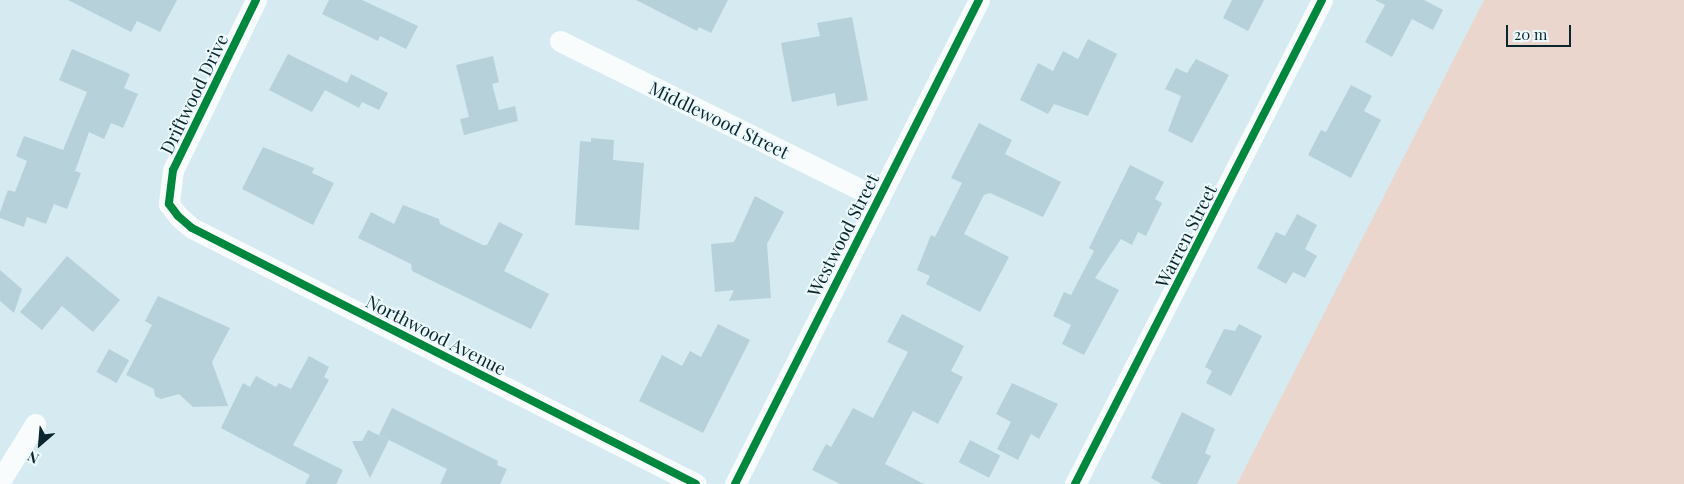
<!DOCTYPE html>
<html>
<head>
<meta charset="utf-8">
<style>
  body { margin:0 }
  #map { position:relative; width:1684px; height:484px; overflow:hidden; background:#d6eaf2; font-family:"Playfair Display",serif }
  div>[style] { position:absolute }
  .green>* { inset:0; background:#ebd6ce }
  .building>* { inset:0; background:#b6d1da; transform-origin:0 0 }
  .minor>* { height:21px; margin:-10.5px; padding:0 10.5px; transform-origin:10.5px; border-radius:10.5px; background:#f9fcfd }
  .cycleway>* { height:8px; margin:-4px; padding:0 4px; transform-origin:4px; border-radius:4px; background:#00873e }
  span { translate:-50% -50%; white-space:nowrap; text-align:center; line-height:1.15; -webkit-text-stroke:4px #ecf9fd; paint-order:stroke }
  .street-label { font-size:18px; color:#09252e }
  .north { position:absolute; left:15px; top:419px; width:50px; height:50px; -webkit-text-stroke:4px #ecf9fd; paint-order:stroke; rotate:207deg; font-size:14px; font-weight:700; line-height:20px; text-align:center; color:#09252e }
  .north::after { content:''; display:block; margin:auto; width:18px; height:22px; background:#09252e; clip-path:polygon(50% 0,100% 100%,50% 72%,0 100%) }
  .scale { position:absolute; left:1506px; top:25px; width:65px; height:22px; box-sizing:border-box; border:2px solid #09252e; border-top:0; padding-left:6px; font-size:15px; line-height:18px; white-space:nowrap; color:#09252e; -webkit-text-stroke:4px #ecf9fd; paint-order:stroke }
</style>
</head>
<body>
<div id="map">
  <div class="green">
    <i style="clip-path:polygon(1484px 0,1684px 0,1684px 484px,1237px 484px)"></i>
  </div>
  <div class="building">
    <i style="clip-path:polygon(68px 0,177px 0,160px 32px,137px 21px,131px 32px)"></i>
    <i style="clip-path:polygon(329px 0,362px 0,418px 26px,406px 49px,380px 36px,378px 41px,322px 14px)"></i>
    <i style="clip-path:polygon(636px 0,728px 0,711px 33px,699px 27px,697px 31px)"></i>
    <i style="clip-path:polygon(1232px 0,1264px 0,1248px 31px,1223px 18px)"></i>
    <i style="clip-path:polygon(1375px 0,1424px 0,1443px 10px,1433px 30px,1412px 19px,1392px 57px,1365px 42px,1385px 5px)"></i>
    <i style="clip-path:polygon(852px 17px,868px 100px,837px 106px,835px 93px,792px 102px,781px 43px,820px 36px,817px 23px)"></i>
    <i style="clip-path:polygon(1088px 39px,1117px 54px,1088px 116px,1054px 104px,1048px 114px,1020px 100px,1038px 63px,1053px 71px,1063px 51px,1078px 59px)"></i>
    <i style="clip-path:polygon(72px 49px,130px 74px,124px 88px,138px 94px,123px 128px,111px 123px,104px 139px,89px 132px,75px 171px,81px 173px,67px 209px,54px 204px,46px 224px,27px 217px,24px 227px,0 218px,0 212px,8px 190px,15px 192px,27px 161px,16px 156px,24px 136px,63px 150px,87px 92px,59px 80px)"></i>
    <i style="clip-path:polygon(288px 54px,347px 83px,351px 74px,388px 93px,379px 110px,362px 102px,359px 108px,325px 90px,312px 112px,269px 90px)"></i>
    <i style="clip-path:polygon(493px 56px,499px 82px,492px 84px,499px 110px,515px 106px,518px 121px,464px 135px,460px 119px,469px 117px,456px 65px)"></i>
    <i style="clip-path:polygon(1196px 59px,1229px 75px,1192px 143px,1168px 131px,1181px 96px,1165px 89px,1176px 68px,1187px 73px)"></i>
    <i style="clip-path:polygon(1351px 85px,1372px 96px,1364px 111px,1381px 120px,1351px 178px,1308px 155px,1321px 130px,1326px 132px)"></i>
    <i style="clip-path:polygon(979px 123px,1012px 140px,1005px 154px,1061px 182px,1043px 217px,990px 193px,984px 195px,964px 234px,1009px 257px,980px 312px,926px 284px,930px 276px,917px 270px,931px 235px,935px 237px,962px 183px,951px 178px)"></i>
    <i style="clip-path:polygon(591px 138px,614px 140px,613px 160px,644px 163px,639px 230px,575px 225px,580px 141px,591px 142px)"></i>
    <i style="clip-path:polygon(263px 147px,314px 168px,312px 173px,334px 183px,313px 225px,242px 189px)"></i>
    <i style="clip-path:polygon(1130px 165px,1164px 182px,1155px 199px,1162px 203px,1146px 236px,1138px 232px,1132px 245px,1121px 239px,1095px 278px,1119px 290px,1084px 355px,1062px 344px,1071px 325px,1053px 316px,1064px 292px,1071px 295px,1094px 251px,1089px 248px)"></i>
    <i style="clip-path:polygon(755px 196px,784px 212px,767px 244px,771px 298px,729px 301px,734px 290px,715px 292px,711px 244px,734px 242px)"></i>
    <i style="clip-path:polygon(403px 205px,439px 219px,440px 224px,483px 245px,487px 245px,499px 222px,523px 234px,504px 271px,549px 294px,531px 329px,412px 271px,411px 264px,358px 238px,371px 212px,394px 224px)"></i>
    <i style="clip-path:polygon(1297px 214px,1317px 225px,1305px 249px,1317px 256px,1305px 278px,1293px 272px,1286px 284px,1257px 268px,1276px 232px,1285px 236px)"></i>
    <i style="clip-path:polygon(67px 256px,120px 300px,93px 332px,62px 306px,42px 330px,20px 312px)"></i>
    <i style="clip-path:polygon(0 270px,22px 289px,14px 313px,0 301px)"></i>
    <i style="clip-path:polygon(158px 296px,230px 328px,212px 362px,228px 406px,193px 407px,179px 394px,161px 399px,155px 396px,154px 389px,126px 375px,152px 325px,145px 321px)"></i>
    <i style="clip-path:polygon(902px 314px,964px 346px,951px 371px,963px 377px,938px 424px,913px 411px,885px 464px,924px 484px,840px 484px,812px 470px,826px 444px,831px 447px,853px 408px,873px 418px,908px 352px,887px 342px)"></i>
    <i style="clip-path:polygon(718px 324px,750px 340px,703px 433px,639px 401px,662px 355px,682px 366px,690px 351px,701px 357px)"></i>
    <i style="clip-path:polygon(1239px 324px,1262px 336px,1231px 396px,1206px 383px,1212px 371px,1205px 367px,1224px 329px,1235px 331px)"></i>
    <i style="left:109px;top:349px;width:23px;height:26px;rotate:29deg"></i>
    <i style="clip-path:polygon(309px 356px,329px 367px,324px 377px,329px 380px,293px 445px,343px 470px,336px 484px,305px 484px,310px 475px,221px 428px,243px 383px,250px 387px,256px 376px,276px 387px,279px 383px,291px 389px)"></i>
    <i style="clip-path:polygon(1012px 383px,1058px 404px,1039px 439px,1031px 434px,1018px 460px,997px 449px,1011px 422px,996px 414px)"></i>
    <i style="clip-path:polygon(392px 408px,498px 461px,497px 465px,507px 469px,500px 484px,440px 484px,447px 469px,379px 435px)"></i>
    <i style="clip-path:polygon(1182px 412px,1215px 429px,1205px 453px,1211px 456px,1197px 484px,1162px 484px,1151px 478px)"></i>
    <i style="clip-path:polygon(368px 430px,389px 440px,370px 478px,352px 441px,362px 441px)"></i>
    <i style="left:970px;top:440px;width:34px;height:25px;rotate:27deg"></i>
  </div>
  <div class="minor">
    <i style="left:256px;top:0;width:189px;rotate:116deg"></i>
    <i style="left:173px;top:170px;width:34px;rotate:97deg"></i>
    <i style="left:169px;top:204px;width:15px;rotate:53deg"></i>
    <i style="left:178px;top:216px;width:18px;rotate:41deg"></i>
    <i style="left:192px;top:228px;width:565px;rotate:26.93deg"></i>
    <i style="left:560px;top:41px;width:356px;rotate:26.3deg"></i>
    <i style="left:0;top:481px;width:67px;rotate:-58.4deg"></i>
    <i style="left:735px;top:484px;width:542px;rotate:-63.25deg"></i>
    <i style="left:1075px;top:484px;width:543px;rotate:-62.96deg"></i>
  </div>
  <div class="cycleway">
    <i style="left:256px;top:0;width:189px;rotate:116deg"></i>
    <i style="left:173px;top:170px;width:34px;rotate:97deg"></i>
    <i style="left:169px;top:204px;width:15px;rotate:53deg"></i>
    <i style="left:178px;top:216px;width:18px;rotate:41deg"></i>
    <i style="left:192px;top:228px;width:565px;rotate:26.93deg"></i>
    <i style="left:735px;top:484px;width:542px;rotate:-63.25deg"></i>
    <i style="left:1075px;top:484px;width:543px;rotate:-62.96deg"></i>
  </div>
  <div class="street-label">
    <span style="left:194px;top:94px;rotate:-64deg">Driftwood Drive</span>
    <span style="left:719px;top:120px;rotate:26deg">Middlewood Street</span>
    <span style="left:843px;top:235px;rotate:-63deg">Westwood Street</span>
    <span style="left:1186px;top:236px;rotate:-63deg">Warren Street</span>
    <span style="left:436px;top:335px;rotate:27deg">Northwood Avenue</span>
  </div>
  <div class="north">N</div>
  <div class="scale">20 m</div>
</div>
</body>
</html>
